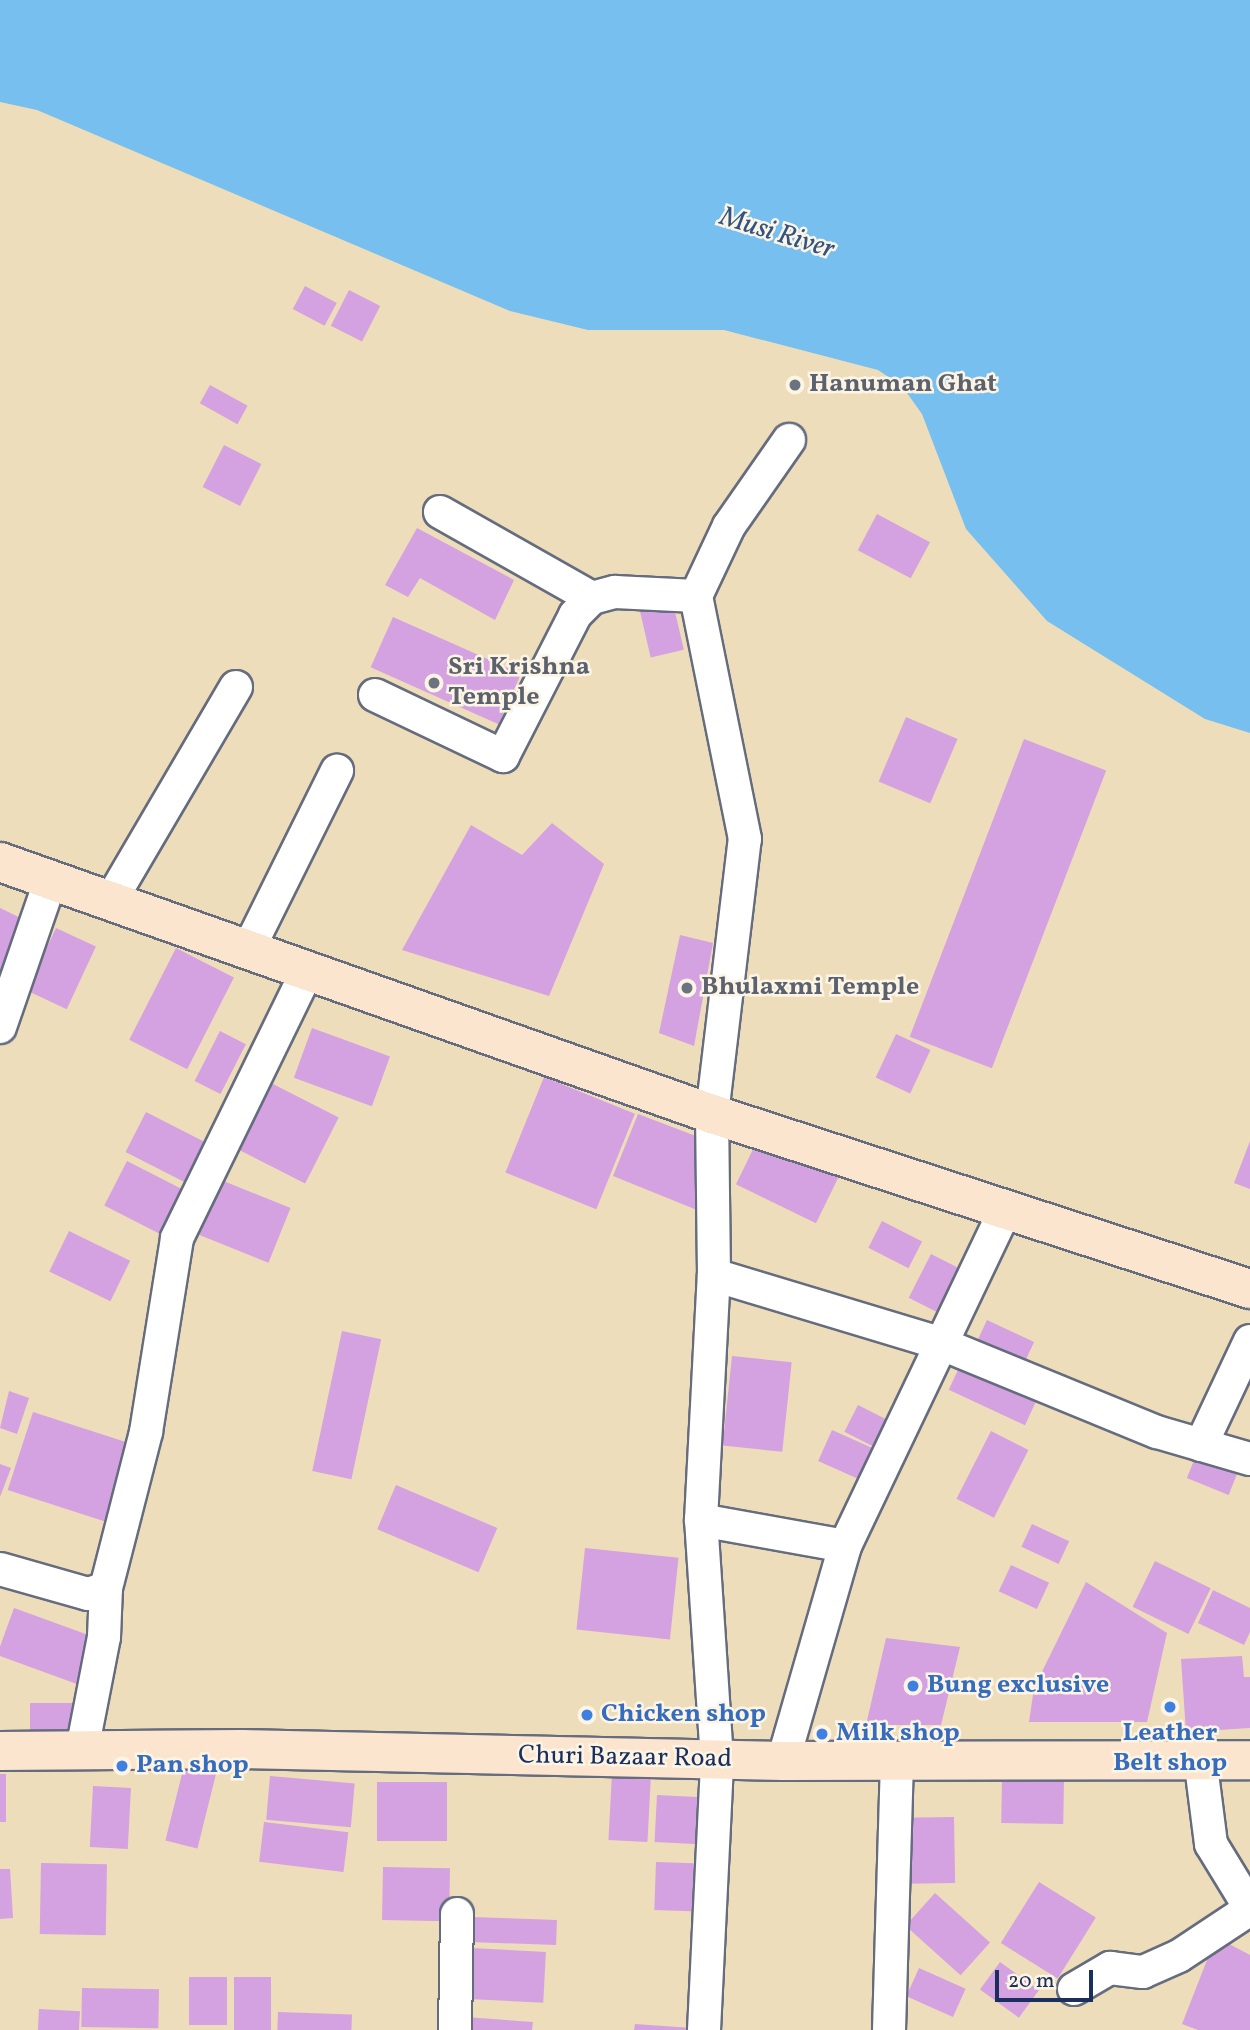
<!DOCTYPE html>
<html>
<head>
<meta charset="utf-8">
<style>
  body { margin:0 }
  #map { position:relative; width:1250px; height:2030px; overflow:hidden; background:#eeddba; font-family:Vollkorn,serif }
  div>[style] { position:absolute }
  .water>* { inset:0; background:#76bfee }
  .building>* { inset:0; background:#d4a1e1; transform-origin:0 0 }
  .roads { filter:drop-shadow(2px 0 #656c7e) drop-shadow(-2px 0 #656c7e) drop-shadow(0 2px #656c7e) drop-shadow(0 -2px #656c7e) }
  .street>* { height:32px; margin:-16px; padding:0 16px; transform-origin:16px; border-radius:16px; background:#fff }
  .secondary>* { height:38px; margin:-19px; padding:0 19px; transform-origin:19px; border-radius:19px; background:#fbe5cf }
  .dots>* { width:19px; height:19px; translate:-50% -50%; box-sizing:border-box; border:4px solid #fcf5e5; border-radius:50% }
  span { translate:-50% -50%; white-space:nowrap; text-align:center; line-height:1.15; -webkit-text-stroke:5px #fcf5e5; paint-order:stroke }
  .worship-label { font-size:26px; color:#5b616d; font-weight:700 }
  .left { translate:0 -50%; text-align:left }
  .shop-label { font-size:26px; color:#366cbe; font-weight:700 }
  .street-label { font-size:26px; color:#1b2f5e }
  .water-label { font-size:28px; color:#325382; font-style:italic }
  .scale { position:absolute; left:995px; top:1970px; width:98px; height:32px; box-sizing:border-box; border:4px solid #1b2f5e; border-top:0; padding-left:9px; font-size:21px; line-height:24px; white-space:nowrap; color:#1b2f5e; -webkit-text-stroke:5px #fcf5e5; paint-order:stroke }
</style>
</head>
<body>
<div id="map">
  <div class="water">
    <i style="clip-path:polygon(0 0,1250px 0,1250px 733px,1205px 719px,1047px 621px,966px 529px,922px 414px,902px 386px,878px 370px,724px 330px,588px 330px,510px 311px,37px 110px,0 102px)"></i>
  </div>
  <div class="building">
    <i style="left:305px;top:286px;width:36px;height:26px;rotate:28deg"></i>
    <i style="left:349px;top:290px;width:35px;height:40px;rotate:27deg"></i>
    <i style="left:210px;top:385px;width:43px;height:21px;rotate:29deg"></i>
    <i style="left:224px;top:445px;width:42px;height:47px;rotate:27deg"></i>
    <i style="left:877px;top:514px;width:60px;height:41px;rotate:28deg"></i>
    <i style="clip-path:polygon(417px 528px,514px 580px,495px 620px,420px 578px,408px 597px,385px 585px)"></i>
    <i style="left:673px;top:603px;width:48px;height:34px;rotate:77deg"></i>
    <i style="left:393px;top:617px;width:140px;height:55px;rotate:24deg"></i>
    <i style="left:906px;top:717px;width:56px;height:70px;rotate:23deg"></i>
    <i style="left:1024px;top:739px;width:88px;height:319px;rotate:21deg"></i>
    <i style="clip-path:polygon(552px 823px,604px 864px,549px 996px,402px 950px,471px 825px,522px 855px)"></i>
    <i style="clip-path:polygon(0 908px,27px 921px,0 976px)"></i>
    <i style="left:56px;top:928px;width:44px;height:69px;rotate:25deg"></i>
    <i style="clip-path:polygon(680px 935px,713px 943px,694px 1046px,659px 1033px)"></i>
    <i style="left:176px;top:948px;width:65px;height:103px;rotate:27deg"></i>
    <i style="left:312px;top:1028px;width:83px;height:53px;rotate:20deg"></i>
    <i style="left:220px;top:1031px;width:29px;height:56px;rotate:27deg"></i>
    <i style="left:896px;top:1034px;width:38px;height:48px;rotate:25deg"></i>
    <i style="left:544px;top:1077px;width:98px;height:103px;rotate:22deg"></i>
    <i style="left:271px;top:1083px;width:76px;height:74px;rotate:27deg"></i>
    <i style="left:146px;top:1112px;width:72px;height:45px;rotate:27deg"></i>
    <i style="clip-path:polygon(638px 1114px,709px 1141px,702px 1212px,613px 1176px)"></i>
    <i style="left:761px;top:1133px;width:89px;height:57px;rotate:26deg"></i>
    <i style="clip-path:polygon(1250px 1141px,1250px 1189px,1234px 1183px)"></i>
    <i style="left:127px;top:1161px;width:73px;height:50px;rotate:27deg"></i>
    <i style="left:221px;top:1180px;width:75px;height:59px;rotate:22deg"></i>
    <i style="left:882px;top:1221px;width:45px;height:30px;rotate:27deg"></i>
    <i style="left:69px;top:1231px;width:68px;height:45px;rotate:26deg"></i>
    <i style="left:931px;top:1254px;width:36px;height:49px;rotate:27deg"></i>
    <i style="left:987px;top:1320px;width:52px;height:27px;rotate:25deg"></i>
    <i style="left:342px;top:1331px;width:40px;height:143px;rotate:12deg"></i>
    <i style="left:732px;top:1356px;width:60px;height:90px;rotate:6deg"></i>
    <i style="left:964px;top:1357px;width:84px;height:36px;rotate:25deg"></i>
    <i style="clip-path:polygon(9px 1391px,29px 1398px,17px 1434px,0 1428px)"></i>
    <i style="left:858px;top:1405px;width:37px;height:30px;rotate:27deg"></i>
    <i style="left:33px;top:1412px;width:108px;height:82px;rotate:18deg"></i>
    <i style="left:832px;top:1430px;width:49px;height:34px;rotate:24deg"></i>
    <i style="left:991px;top:1431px;width:42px;height:76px;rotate:27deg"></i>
    <i style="left:1197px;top:1453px;width:45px;height:27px;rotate:22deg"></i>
    <i style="clip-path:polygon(0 1464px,11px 1468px,0 1497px)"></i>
    <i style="left:396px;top:1485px;width:110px;height:48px;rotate:23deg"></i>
    <i style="left:1032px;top:1524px;width:41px;height:25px;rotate:25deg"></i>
    <i style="left:585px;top:1548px;width:94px;height:82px;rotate:6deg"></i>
    <i style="left:1155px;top:1561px;width:62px;height:51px;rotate:26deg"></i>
    <i style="left:1011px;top:1565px;width:42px;height:29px;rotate:25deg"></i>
    <i style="clip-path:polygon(1086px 1582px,1167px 1633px,1147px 1722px,1029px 1722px,1034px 1688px)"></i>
    <i style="clip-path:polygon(1213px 1590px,1250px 1608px,1250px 1632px,1244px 1645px,1198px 1623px)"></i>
    <i style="left:14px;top:1608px;width:88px;height:50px;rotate:20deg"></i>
    <i style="clip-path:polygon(886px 1638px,960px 1647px,941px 1725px,866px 1725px)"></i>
    <i style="clip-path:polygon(1242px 1656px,1244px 1677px,1250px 1677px,1250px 1728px,1186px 1732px,1181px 1659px)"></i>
    <i style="left:30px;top:1703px;width:49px;height:28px"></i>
    <i style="left:185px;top:1762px;width:33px;height:81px;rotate:14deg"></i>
    <i style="left:612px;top:1773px;width:39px;height:67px;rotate:3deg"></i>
    <i style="left:0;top:1774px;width:6px;height:48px"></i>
    <i style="left:270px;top:1776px;width:85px;height:44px;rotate:5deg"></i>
    <i style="left:1002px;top:1779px;width:62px;height:44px;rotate:1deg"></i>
    <i style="left:377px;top:1782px;width:70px;height:59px"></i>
    <i style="left:93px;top:1786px;width:38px;height:61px;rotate:3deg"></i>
    <i style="left:657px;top:1795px;width:50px;height:47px;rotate:3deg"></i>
    <i style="left:954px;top:1817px;width:66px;height:50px;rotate:89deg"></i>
    <i style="left:264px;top:1822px;width:85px;height:40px;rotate:7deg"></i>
    <i style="left:656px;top:1862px;width:52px;height:48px;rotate:2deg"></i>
    <i style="left:41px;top:1863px;width:66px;height:71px;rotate:1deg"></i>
    <i style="left:383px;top:1867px;width:67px;height:53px;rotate:1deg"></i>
    <i style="clip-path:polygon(0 1869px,10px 1869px,13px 1918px,0 1919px)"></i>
    <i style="left:1039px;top:1882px;width:67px;height:72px;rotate:32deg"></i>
    <i style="left:935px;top:1893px;width:74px;height:44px;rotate:42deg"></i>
    <i style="left:471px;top:1917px;width:86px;height:25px;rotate:2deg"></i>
    <i style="clip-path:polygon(1216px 1937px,1250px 1955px,1250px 2030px,1198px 2030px,1182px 2024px)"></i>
    <i style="left:471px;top:1948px;width:75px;height:51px;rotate:3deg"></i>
    <i style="left:1000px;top:1962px;width:48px;height:34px;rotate:36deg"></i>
    <i style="left:919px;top:1968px;width:51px;height:31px;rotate:24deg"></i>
    <i style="left:189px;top:1977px;width:38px;height:48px"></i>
    <i style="left:234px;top:1977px;width:37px;height:53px"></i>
    <i style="left:82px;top:1988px;width:77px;height:39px;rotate:1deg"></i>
    <i style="left:39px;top:2009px;width:41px;height:21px;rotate:3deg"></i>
    <i style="left:278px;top:2012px;width:74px;height:18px;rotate:2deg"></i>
    <i style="clip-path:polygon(465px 2017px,533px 2022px,532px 2030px,464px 2030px)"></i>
    <i style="clip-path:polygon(635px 2024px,692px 2028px,692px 2030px,634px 2030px)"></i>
  </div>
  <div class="roads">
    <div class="street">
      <i style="left:440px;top:512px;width:175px;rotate:29.5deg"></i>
      <i style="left:592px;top:598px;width:24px;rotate:-15deg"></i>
      <i style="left:615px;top:592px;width:81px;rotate:2.8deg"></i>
      <i style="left:375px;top:695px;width:142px;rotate:25.5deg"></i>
      <i style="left:503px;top:756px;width:158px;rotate:-62.9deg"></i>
      <i style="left:575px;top:615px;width:24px;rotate:-45deg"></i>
      <i style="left:111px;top:900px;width:247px;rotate:-59.6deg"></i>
      <i style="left:249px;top:948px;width:198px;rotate:-63.6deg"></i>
      <i style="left:0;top:1027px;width:153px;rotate:-71deg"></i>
      <i style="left:714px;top:1275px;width:238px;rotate:16.8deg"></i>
      <i style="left:942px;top:1344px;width:232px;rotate:22.3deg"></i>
      <i style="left:1157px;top:1432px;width:97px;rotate:16.2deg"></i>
      <i style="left:1201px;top:1445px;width:115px;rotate:-64.8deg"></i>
      <i style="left:701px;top:1520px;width:146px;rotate:10.2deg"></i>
      <i style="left:0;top:1569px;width:91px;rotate:15.9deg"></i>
      <i style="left:88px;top:1594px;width:19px;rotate:-18deg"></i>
      <i style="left:106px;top:1588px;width:161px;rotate:-75.6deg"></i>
      <i style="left:146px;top:1432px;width:196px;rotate:-80.9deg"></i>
      <i style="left:177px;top:1238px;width:298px;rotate:-64deg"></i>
      <i style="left:82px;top:1750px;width:115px;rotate:-79deg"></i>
      <i style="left:104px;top:1637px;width:49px;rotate:-87.7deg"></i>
      <i style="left:1200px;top:1758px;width:87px;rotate:82.7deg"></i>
      <i style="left:1211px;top:1844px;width:75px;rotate:58.6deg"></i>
      <i style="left:783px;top:1761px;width:224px;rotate:-73.9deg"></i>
      <i style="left:845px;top:1546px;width:371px;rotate:-64.5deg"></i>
      <i style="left:1074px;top:1989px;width:42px;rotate:-30.3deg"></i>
      <i style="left:1110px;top:1968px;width:33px;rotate:7deg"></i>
      <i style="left:1143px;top:1972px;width:39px;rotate:-24deg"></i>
      <i style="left:1179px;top:1956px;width:85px;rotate:-33.5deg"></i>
      <i style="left:455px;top:2030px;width:116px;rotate:-89deg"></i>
      <i style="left:704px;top:2030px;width:270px;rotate:-87.2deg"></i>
      <i style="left:717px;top:1760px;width:241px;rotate:-93.8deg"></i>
      <i style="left:701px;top:1520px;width:245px;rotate:-87deg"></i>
      <i style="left:714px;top:1275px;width:161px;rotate:-90.7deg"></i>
      <i style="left:712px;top:1114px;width:277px;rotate:-83.2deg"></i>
      <i style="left:745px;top:839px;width:248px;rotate:-101.4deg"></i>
      <i style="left:696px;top:596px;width:77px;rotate:-64.8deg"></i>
      <i style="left:729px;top:526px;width:105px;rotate:-55.1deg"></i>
      <i style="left:889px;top:2030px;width:269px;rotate:-88.3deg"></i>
    </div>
    <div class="secondary">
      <i style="left:0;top:862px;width:755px;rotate:19.49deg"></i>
      <i style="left:712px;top:1114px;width:566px;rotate:18.02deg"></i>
      <i style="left:0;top:1751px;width:241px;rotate:-0.5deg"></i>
      <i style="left:241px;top:1749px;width:542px;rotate:1.27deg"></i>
      <i style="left:783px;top:1761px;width:467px;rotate:-0.1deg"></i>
    </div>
  </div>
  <div class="dots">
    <i style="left:795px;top:385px;background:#6b7280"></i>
    <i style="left:434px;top:683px;background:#6b7280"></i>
    <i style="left:687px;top:988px;background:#6b7280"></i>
    <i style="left:913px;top:1686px;background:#3f7fe0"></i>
    <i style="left:1170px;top:1707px;background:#3f7fe0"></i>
    <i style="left:587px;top:1715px;background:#3f7fe0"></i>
    <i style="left:822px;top:1734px;background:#3f7fe0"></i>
    <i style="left:122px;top:1766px;background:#3f7fe0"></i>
  </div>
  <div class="worship-label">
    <span class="left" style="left:809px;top:385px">Hanuman Ghat</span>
    <span class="left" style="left:448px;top:683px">Sri Krishna<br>Temple</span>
    <span class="left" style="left:701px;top:988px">Bhulaxmi Temple</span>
  </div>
  <div class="shop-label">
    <span class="left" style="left:927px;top:1686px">Bung exclusive</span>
    <span class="left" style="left:601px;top:1715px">Chicken shop</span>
    <span class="left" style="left:836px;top:1734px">Milk shop</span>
    <span style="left:1170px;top:1749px">Leather<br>Belt shop</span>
    <span class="left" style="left:136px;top:1766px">Pan shop</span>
  </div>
  <div class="street-label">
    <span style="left:625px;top:1758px;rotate:1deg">Churi Bazaar Road</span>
  </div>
  <div class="water-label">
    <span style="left:777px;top:234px;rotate:17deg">Musi River</span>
  </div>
  <div class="scale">20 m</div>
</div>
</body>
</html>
